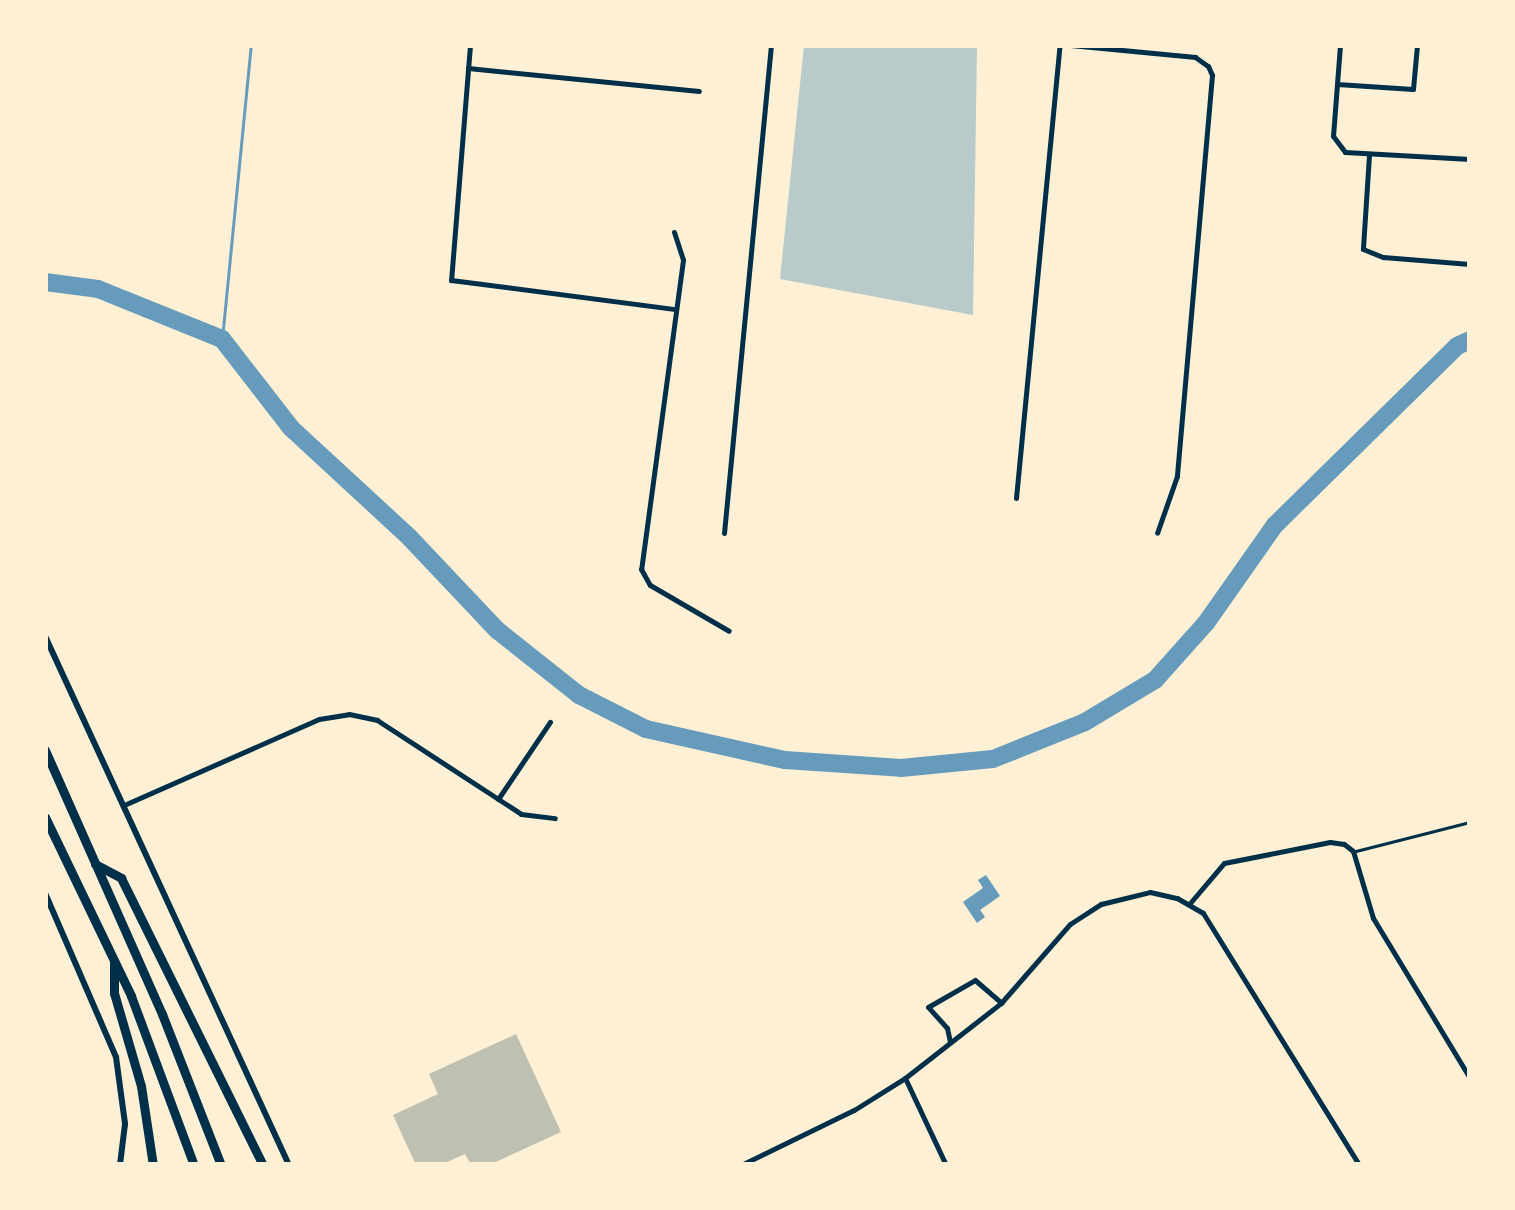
<!DOCTYPE html>
<html>
<head>
<meta charset="utf-8">
<style>
  body { margin:0 }
  #map { position:relative; width:1515px; height:1210px; overflow:hidden; background:#fdf0d5; font-family:"Times New Roman",serif }
  div>[style] { position:absolute }
  .green>* { inset:0; background:#b9caca }
  .water>* { inset:0; background:#669bbc }
  .stream>* { height:2.5px; margin:-1.25px; padding:0 1.25px; transform-origin:1.25px; border-radius:1.25px; background:#669bbc }
  .river>* { height:18px; margin:-9px; padding:0 9px; transform-origin:9px; border-radius:9px; background:#669bbc }
  .building>* { inset:0; background:#bec0b2 }
  .service>* { height:2.5px; margin:-1.25px; padding:0 1.25px; transform-origin:1.25px; border-radius:1.25px; background:#003049 }
  .minor>* { height:5px; margin:-2.5px; padding:0 2.5px; transform-origin:2.5px; border-radius:2.5px; background:#003049 }
  .tertiary>* { height:6px; margin:-3px; padding:0 3px; transform-origin:3px; border-radius:3px; background:#003049 }
  .motorway>* { height:9px; margin:-4.5px; padding:0 4.5px; transform-origin:4.5px; border-radius:4.5px; background:#003049 }
  span { translate:-50% -50%; white-space:nowrap; text-align:center; line-height:1.15; -webkit-text-stroke:8px #fdf0d5; paint-order:stroke }
  .frame { position:absolute; inset:0; border:48px solid #fdf0d5; pointer-events:none }
</style>
</head>
<body>
<div id="map">
  <div class="green">
    <i style="clip-path:polygon(804px 45px,977px 45px,973px 315px,780px 279px)"></i>
  </div>
  <div class="water">
    <i style="clip-path:polygon(986px 875px,1000px 896px,980px 910px,985px 917px,977px 923px,963px 902px,983px 888px,978px 880px)"></i>
  </div>
  <div class="stream">
    <i style="left:222px;top:339px;width:295px;rotate:-84.4deg"></i>
  </div>
  <div class="river">
    <i style="left:45px;top:282px;width:53px;rotate:7.5deg"></i>
    <i style="left:98px;top:289px;width:134px;rotate:22deg"></i>
    <i style="left:222px;top:339px;width:113px;rotate:52.2deg"></i>
    <i style="left:291px;top:428px;width:162px;rotate:42.7deg"></i>
    <i style="left:410px;top:538px;width:127px;rotate:46.6deg"></i>
    <i style="left:497px;top:630px;width:105px;rotate:38.4deg"></i>
    <i style="left:579px;top:695px;width:75px;rotate:26.9deg"></i>
    <i style="left:646px;top:729px;width:142px;rotate:12.6deg"></i>
    <i style="left:785px;top:760px;width:116px;rotate:3.9deg"></i>
    <i style="left:901px;top:768px;width:92px;rotate:-5.6deg"></i>
    <i style="left:993px;top:759px;width:99px;rotate:-21.9deg"></i>
    <i style="left:1085px;top:722px;width:82px;rotate:-31deg"></i>
    <i style="left:1155px;top:680px;width:76px;rotate:-48.2deg"></i>
    <i style="left:1206px;top:623px;width:120px;rotate:-54.9deg"></i>
    <i style="left:1275px;top:525px;width:255px;rotate:-44.5deg"></i>
    <i style="left:1457px;top:346px;width:14px;rotate:-25deg"></i>
  </div>
  <div class="building">
    <i style="clip-path:polygon(516px 1034px,561px 1132px,489px 1165px,471px 1165px,465px 1154px,440px 1165px,416px 1165px,393px 1115px,438px 1094px,429px 1074px)"></i>
  </div>
  <div class="service">
    <i style="left:1356px;top:851px;width:118px;rotate:-14.3deg"></i>
  </div>
  <div class="minor">
    <i style="left:470px;top:45px;width:236px;rotate:94.6deg"></i>
    <i style="left:451px;top:280px;width:226px;rotate:7.4deg"></i>
    <i style="left:1070px;top:45px;width:126px;rotate:5.5deg"></i>
    <i style="left:1195px;top:57px;width:16px;rotate:35deg"></i>
    <i style="left:1208px;top:66px;width:10px;rotate:66deg"></i>
    <i style="left:1212px;top:75px;width:403px;rotate:95deg"></i>
    <i style="left:1177px;top:476px;width:60px;rotate:109.3deg"></i>
    <i style="left:1340px;top:45px;width:91px;rotate:94.4deg"></i>
    <i style="left:1333px;top:136px;width:20px;rotate:53deg"></i>
    <i style="left:1345px;top:152px;width:125px;rotate:3.2deg"></i>
    <i style="left:1467px;top:45px;width:3px"></i>
    <i style="left:468px;top:68px;width:232px;rotate:5.7deg"></i>
    <i style="left:1337px;top:84px;width:76px;rotate:3.8deg"></i>
    <i style="left:1413px;top:89px;width:44px;rotate:-84.8deg"></i>
    <i style="left:1369px;top:155px;width:94px;rotate:93.7deg"></i>
    <i style="left:1363px;top:249px;width:22px;rotate:22deg"></i>
    <i style="left:1383px;top:257px;width:87px;rotate:4.6deg"></i>
    <i style="left:674px;top:232px;width:29px;rotate:72deg"></i>
    <i style="left:683px;top:260px;width:312px;rotate:97.7deg"></i>
    <i style="left:641px;top:569px;width:18px;rotate:61deg"></i>
    <i style="left:650px;top:585px;width:91px;rotate:30.2deg"></i>
    <i style="left:1016px;top:498px;width:455px;rotate:-84.5deg"></i>
    <i style="left:724px;top:533px;width:490px;rotate:-84.5deg"></i>
    <i style="left:498px;top:799px;width:93px;rotate:-56deg"></i>
    <i style="left:124px;top:805px;width:213px;rotate:-23.8deg"></i>
    <i style="left:319px;top:719px;width:30px;rotate:-9deg"></i>
    <i style="left:349px;top:714px;width:29px;rotate:12deg"></i>
    <i style="left:377px;top:720px;width:172px;rotate:33.1deg"></i>
    <i style="left:521px;top:814px;width:34px;rotate:7deg"></i>
    <i style="left:1190px;top:903px;width:52px;rotate:-49.6deg"></i>
    <i style="left:1224px;top:863px;width:108px;rotate:-11.2deg"></i>
    <i style="left:1330px;top:842px;width:14px;rotate:8deg"></i>
    <i style="left:1344px;top:844px;width:11px;rotate:38deg"></i>
    <i style="left:1353px;top:851px;width:70px;rotate:73.4deg"></i>
    <i style="left:1373px;top:918px;width:187px;rotate:58.8deg"></i>
    <i style="left:950px;top:1042px;width:14px;rotate:-102deg"></i>
    <i style="left:947px;top:1028px;width:28px;rotate:-132deg"></i>
    <i style="left:928px;top:1007px;width:54px;rotate:-29.9deg"></i>
    <i style="left:975px;top:980px;width:35px;rotate:41deg"></i>
    <i style="left:905px;top:1078px;width:96px;rotate:64.8deg"></i>
    <i style="left:741px;top:1165px;width:126px;rotate:-26deg"></i>
    <i style="left:854px;top:1110px;width:60px;rotate:-32.1deg"></i>
    <i style="left:905px;top:1078px;width:122px;rotate:-38deg"></i>
    <i style="left:1001px;top:1003px;width:105px;rotate:-48.9deg"></i>
    <i style="left:1070px;top:924px;width:37px;rotate:-33deg"></i>
    <i style="left:1101px;top:904px;width:50px;rotate:-13.8deg"></i>
    <i style="left:1150px;top:892px;width:28px;rotate:13deg"></i>
    <i style="left:1177px;top:898px;width:30px;rotate:30deg"></i>
    <i style="left:1203px;top:913px;width:296px;rotate:58.2deg"></i>
  </div>
  <div class="tertiary">
    <i style="left:45px;top:636px;width:583px;rotate:65.24deg"></i>
    <i style="left:45px;top:893px;width:179px;rotate:66.6deg"></i>
    <i style="left:116px;top:1057px;width:68px;rotate:82.3deg"></i>
    <i style="left:125px;top:1124px;width:41px;rotate:97deg"></i>
  </div>
  <div class="motorway">
    <i style="left:45px;top:750px;width:289px;rotate:66.1deg"></i>
    <i style="left:162px;top:1014px;width:162px;rotate:68.7deg"></i>
    <i style="left:45px;top:817px;width:199px;rotate:64.3deg"></i>
    <i style="left:131px;top:996px;width:180px;rotate:69.6deg"></i>
    <i style="left:95px;top:864px;width:30px;rotate:28deg"></i>
    <i style="left:121px;top:878px;width:320px;rotate:63.7deg"></i>
    <i style="left:114px;top:962px;width:31px;rotate:90deg"></i>
    <i style="left:114px;top:993px;width:97px;rotate:73.8deg"></i>
    <i style="left:141px;top:1086px;width:80px;rotate:81.4deg"></i>
  </div>
  <div class="frame"></div>
</div>
</body>
</html>
